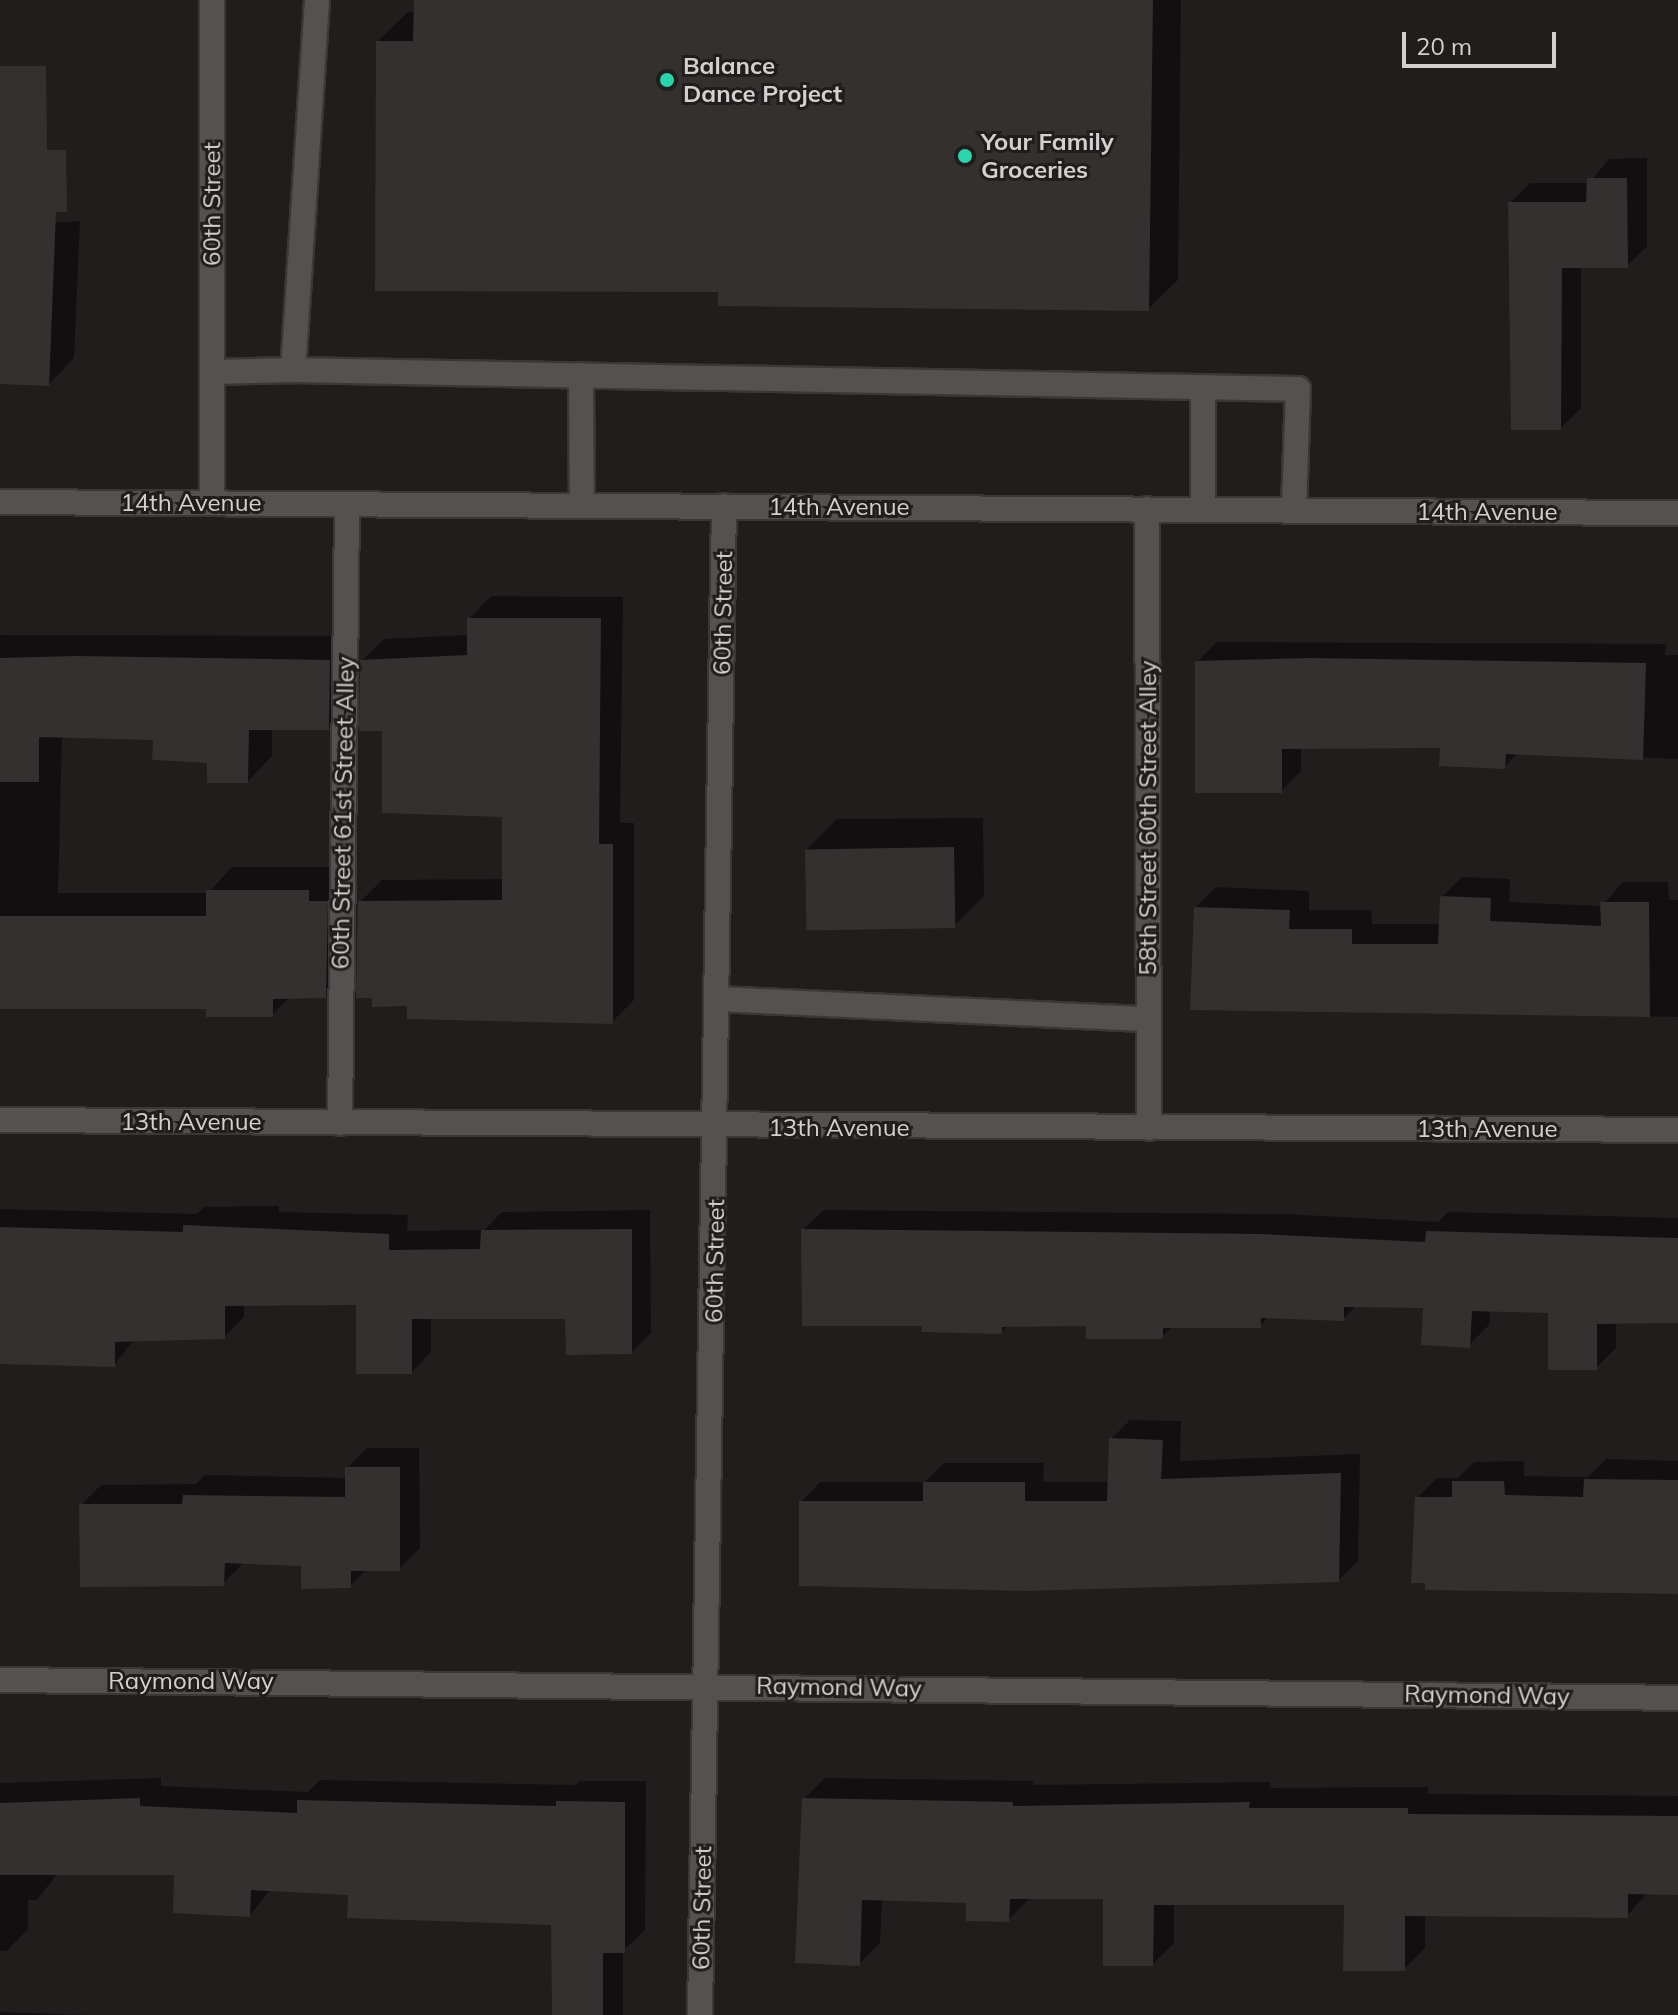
<!DOCTYPE html>
<html>
<head>
<meta charset="utf-8">
<style>
  body { margin:0 }
  #map { position:relative; width:1678px; height:2015px; overflow:hidden; background:#211d1d; font-family:Mulish,sans-serif }
  div>[style] { position:absolute }
  .shadow>* { inset:0; background:#0007 }
  .building>* { inset:0; background:#343030; transform-origin:0 0 }
  .roads { filter:drop-shadow(2px 0 #3b3737) drop-shadow(-2px 0 #3b3737) drop-shadow(0 2px #3b3737) drop-shadow(0 -2px #3b3737) }
  .service>* { height:24px; margin:-12px; padding:0 12px; transform-origin:12px; border-radius:12px; background:#565151 }
  .minor>* { height:24px; margin:-12px; padding:0 12px; transform-origin:12px; border-radius:12px; background:#565151 }
  .tertiary>* { height:24px; margin:-12px; padding:0 12px; transform-origin:12px; border-radius:12px; background:#565151 }
  .dots>* { width:22px; height:22px; translate:-50% -50%; box-sizing:border-box; border:4px solid #211d1d; border-radius:50% }
  span { translate:-50% -50%; white-space:nowrap; text-align:center; line-height:1.15; -webkit-text-stroke:6px #211d1d; paint-order:stroke }
  .poi-label { font-size:24px; color:#d3d1d0; font-weight:700 }
  .left { translate:0 -50%; text-align:left }
  .street-label { font-size:24px; color:#d3d1d0 }
  .scale { position:absolute; left:1402px; top:32px; width:154px; height:36px; box-sizing:border-box; border:4px solid #d3d1d0; border-top:0; padding-left:10px; font-size:24px; line-height:28px; white-space:nowrap; color:#d3d1d0; -webkit-text-stroke:6px #211d1d; paint-order:stroke }
</style>
</head>
<body>
<div id="map">
  <div class="shadow">
    <i style="clip-path:polygon(416px 0,1181px 0,1178px 280px,1148px 309px,720px 290px,378px 41px,408px 12px,416px 12px)"></i>
    <i style="clip-path:polygon(1647px 158px,1647px 246px,1627px 266px,1581px 266px,1581px 408px,1561px 428px,1510px 203px,1530px 183px,1589px 183px,1609px 159px)"></i>
    <i style="clip-path:polygon(80px 221px,74px 358px,49px 384px,0 382px,0 227px)"></i>
    <i style="clip-path:polygon(491px 596px,623px 597px,620px 823px,634px 823px,634px 1000px,612px 1022px,409px 1004px,360px 902px,382px 880px,504px 879px,504px 816px,384px 729px,362px 661px,384px 639px,469px 635px,469px 619px)"></i>
    <i style="clip-path:polygon(0 635px,354px 636px,353px 704px,329px 728px,272px 728px,272px 756px,248px 781px,155px 738px,62px 736px,58px 893px,208px 893px,232px 867px,332px 867px,350px 972px,326px 996px,290px 997px,272px 1015px,208px 1007px,0 1009px)"></i>
    <i style="clip-path:polygon(1217px 642px,1666px 644px,1665px 655px,1678px 655px,1678px 759px,1518px 753px,1504px 767px,1442px 746px,1301px 747px,1301px 771px,1281px 791px,1197px 662px)"></i>
    <i style="clip-path:polygon(983px 818px,984px 896px,954px 926px,807px 849px,837px 819px)"></i>
    <i style="clip-path:polygon(1462px 877px,1510px 879px,1509px 902px,1602px 906px,1623px 882px,1668px 882px,1669px 900px,1678px 900px,1678px 1017px,1192px 1008px,1196px 907px,1216px 887px,1309px 891px,1309px 910px,1371px 910px,1372px 924px,1441px 924px,1442px 897px)"></i>
    <i style="clip-path:polygon(279px 1206px,279px 1212px,408px 1215px,407px 1231px,484px 1230px,502px 1212px,650px 1210px,651px 1333px,632px 1352px,567px 1317px,431px 1317px,431px 1352px,412px 1372px,358px 1303px,244px 1304px,244px 1317px,224px 1337px,133px 1341px,114px 1365px,0 1363px,0 1209px,197px 1214px,204px 1207px)"></i>
    <i style="clip-path:polygon(824px 1210px,1283px 1214px,1438px 1222px,1448px 1212px,1678px 1218px,1678px 1322px,1616px 1322px,1616px 1348px,1596px 1368px,1550px 1311px,1490px 1309px,1489px 1325px,1469px 1345px,1425px 1306px,1357px 1305px,1343px 1319px,1269px 1316px,1260px 1326px,1173px 1326px,1162px 1337px,1088px 1324px,1008px 1325px,1001px 1332px,924px 1324px,803px 1230px)"></i>
    <i style="clip-path:polygon(1130px 1420px,1181px 1421px,1180px 1461px,1360px 1454px,1358px 1561px,1338px 1580px,801px 1502px,820px 1482px,925px 1482px,944px 1463px,1044px 1463px,1043px 1482px,1109px 1482px,1111px 1439px)"></i>
    <i style="clip-path:polygon(367px 1448px,419px 1448px,420px 1548px,399px 1569px,367px 1569px,350px 1586px,303px 1564px,243px 1563px,223px 1584px,81px 1505px,101px 1485px,196px 1484px,205px 1475px,347px 1478px,347px 1468px)"></i>
    <i style="clip-path:polygon(1606px 1459px,1678px 1461px,1678px 1591px,1417px 1498px,1437px 1478px,1458px 1478px,1474px 1462px,1524px 1461px,1524px 1476px,1588px 1477px)"></i>
    <i style="clip-path:polygon(161px 1778px,161px 1786px,308px 1792px,320px 1780px,575px 1785px,580px 1781px,646px 1781px,645px 1930px,623px 1951px,623px 2015px,554px 2015px,553px 1924px,350px 1893px,271px 1889px,250px 1915px,176px 1873px,58px 1873px,37px 1900px,28px 1900px,28px 1929px,7px 1951px,0 1951px,0 1783px)"></i>
    <i style="clip-path:polygon(825px 1778px,1033px 1781px,1033px 1785px,1270px 1782px,1270px 1788px,1428px 1787px,1428px 1794px,1678px 1796px,1678px 1893px,1648px 1892px,1627px 1916px,1425px 1914px,1425px 1948px,1404px 1969px,1346px 1903px,1174px 1903px,1174px 1943px,1153px 1964px,1105px 1897px,1029px 1899px,1008px 1920px,968px 1901px,882px 1898px,880px 1943px,859px 1964px,804px 1799px)"></i>
    <i style="clip-path:polygon(0 2012px,88px 2015px,0 2015px)"></i>
  </div>
  <div class="building">
    <i style="clip-path:polygon(414px 0,1153px 0,1149px 311px,718px 306px,718px 292px,375px 291px,376px 41px,413px 41px)"></i>
    <i style="clip-path:polygon(0 66px,46px 66px,47px 150px,66px 150px,67px 212px,56px 212px,49px 386px,0 384px)"></i>
    <i style="clip-path:polygon(1587px 178px,1627px 178px,1628px 268px,1562px 268px,1561px 430px,1511px 430px,1508px 202px,1586px 202px)"></i>
    <i style="clip-path:polygon(467px 618px,601px 618px,599px 844px,613px 844px,613px 1024px,407px 1019px,407px 1006px,372px 1007px,372px 998px,356px 998px,358px 901px,502px 900px,502px 817px,382px 813px,382px 731px,359px 731px,360px 660px,467px 655px)"></i>
    <i style="clip-path:polygon(76px 656px,330px 660px,329px 730px,249px 730px,248px 783px,207px 783px,207px 763px,152px 760px,153px 740px,39px 737px,39px 782px,0 782px,0 658px)"></i>
    <i style="clip-path:polygon(1309px 658px,1646px 663px,1643px 760px,1506px 754px,1505px 769px,1439px 766px,1440px 748px,1282px 749px,1282px 793px,1195px 793px,1195px 661px)"></i>
    <i style="left:954px;top:847px;width:81px;height:149px;rotate:89deg"></i>
    <i style="clip-path:polygon(206px 890px,309px 890px,309px 901px,328px 901px,326px 998px,273px 999px,273px 1017px,206px 1017px,206px 1009px,0 1009px,0 916px,206px 916px)"></i>
    <i style="clip-path:polygon(1440px 896px,1491px 898px,1490px 921px,1601px 926px,1600px 902px,1649px 902px,1650px 1017px,1190px 1010px,1194px 907px,1290px 910px,1289px 929px,1352px 929px,1352px 944px,1438px 944px)"></i>
    <i style="clip-path:polygon(183px 1225px,389px 1234px,389px 1250px,480px 1249px,481px 1230px,632px 1229px,632px 1354px,566px 1355px,565px 1319px,412px 1319px,412px 1374px,356px 1374px,356px 1305px,225px 1306px,225px 1339px,115px 1342px,115px 1367px,0 1364px,0 1227px,183px 1232px)"></i>
    <i style="clip-path:polygon(801px 1229px,1262px 1234px,1425px 1242px,1426px 1231px,1678px 1238px,1678px 1323px,1597px 1324px,1597px 1370px,1548px 1370px,1548px 1313px,1472px 1311px,1470px 1348px,1421px 1345px,1423px 1308px,1344px 1307px,1344px 1321px,1261px 1318px,1261px 1328px,1163px 1328px,1163px 1339px,1086px 1339px,1086px 1326px,1002px 1327px,1002px 1334px,921px 1332px,922px 1326px,802px 1326px)"></i>
    <i style="clip-path:polygon(1109px 1438px,1163px 1440px,1161px 1479px,1341px 1473px,1339px 1582px,1024px 1591px,799px 1586px,799px 1501px,923px 1501px,923px 1482px,1025px 1482px,1025px 1501px,1107px 1501px)"></i>
    <i style="clip-path:polygon(345px 1467px,400px 1467px,400px 1571px,351px 1571px,351px 1588px,301px 1589px,301px 1566px,225px 1563px,224px 1586px,80px 1587px,79px 1504px,182px 1504px,183px 1495px,345px 1497px)"></i>
    <i style="clip-path:polygon(1584px 1479px,1678px 1480px,1678px 1594px,1425px 1590px,1425px 1583px,1411px 1583px,1415px 1497px,1452px 1497px,1452px 1481px,1504px 1481px,1505px 1495px,1583px 1497px)"></i>
    <i style="clip-path:polygon(140px 1798px,140px 1806px,297px 1813px,297px 1800px,556px 1806px,556px 1801px,625px 1802px,625px 1953px,603px 1953px,603px 2015px,552px 2015px,551px 1925px,347px 1918px,348px 1895px,251px 1890px,250px 1917px,173px 1913px,174px 1875px,0 1875px,0 1803px)"></i>
    <i style="clip-path:polygon(802px 1798px,1013px 1802px,1013px 1806px,1250px 1802px,1249px 1808px,1408px 1808px,1408px 1814px,1678px 1816px,1678px 1895px,1628px 1894px,1628px 1918px,1405px 1916px,1405px 1971px,1343px 1971px,1344px 1905px,1154px 1905px,1153px 1966px,1103px 1966px,1103px 1899px,1010px 1899px,1009px 1922px,966px 1921px,966px 1903px,862px 1900px,860px 1966px,795px 1963px)"></i>
  </div>
  <div class="roads">
    <div class="service">
      <i style="left:317px;top:0;width:371px;rotate:93.7deg"></i>
      <i style="left:293px;top:370px;width:1005px;rotate:1.08deg"></i>
      <i style="left:1298px;top:389px;width:122px;rotate:91.9deg"></i>
      <i style="left:212px;top:372px;width:81px;rotate:-1.4deg"></i>
      <i style="left:581px;top:375px;width:130px;rotate:89.6deg"></i>
      <i style="left:1147px;top:509px;width:619px;rotate:89.81deg"></i>
      <i style="left:1203px;top:510px;width:123px;rotate:-90deg"></i>
      <i style="left:719px;top:999px;width:429px;rotate:2.7deg"></i>
      <i style="left:340px;top:1123px;width:619px;rotate:-89.35deg"></i>
    </div>
    <div class="minor">
      <i style="left:212px;top:0;width:503px;rotate:90deg"></i>
      <i style="left:0;top:1120px;width:1678px;rotate:0.34deg"></i>
      <i style="left:0;top:1680px;width:1678px;rotate:0.61deg"></i>
      <i style="left:700px;top:2015px;width:1509px;rotate:-89.09deg"></i>
    </div>
    <div class="tertiary">
      <i style="left:0;top:502px;width:1678px;rotate:0.38deg"></i>
    </div>
  </div>
  <div class="dots">
    <i style="left:667px;top:80px;background:#28d5ad"></i>
    <i style="left:965px;top:156px;background:#28d5ad"></i>
  </div>
  <div class="poi-label">
    <span class="left" style="left:683px;top:80px">Balance<br>Dance Project</span>
    <span class="left" style="left:981px;top:156px">Your Family<br>Groceries</span>
  </div>
  <div class="street-label">
    <span style="left:212px;top:204px;rotate:-90deg">60th Street</span>
    <span style="left:191px;top:503px">14th Avenue</span>
    <span style="left:839px;top:507px">14th Avenue</span>
    <span style="left:1487px;top:512px">14th Avenue</span>
    <span style="left:723px;top:613px;rotate:-89deg">60th Street</span>
    <span style="left:343px;top:813px;rotate:-89deg">60th Street 61st Street Alley</span>
    <span style="left:1148px;top:818px;rotate:-90deg">58th Street 60th Street Alley</span>
    <span style="left:191px;top:1122px">13th Avenue</span>
    <span style="left:839px;top:1128px">13th Avenue</span>
    <span style="left:1487px;top:1129px">13th Avenue</span>
    <span style="left:715px;top:1261px;rotate:-89deg">60th Street</span>
    <span style="left:191px;top:1681px">Raymond Way</span>
    <span style="left:839px;top:1687px;rotate:1deg">Raymond Way</span>
    <span style="left:1487px;top:1695px;rotate:1deg">Raymond Way</span>
    <span style="left:702px;top:1908px;rotate:-89deg">60th Street</span>
  </div>
  <div class="scale">20 m</div>
</div>
</body>
</html>
